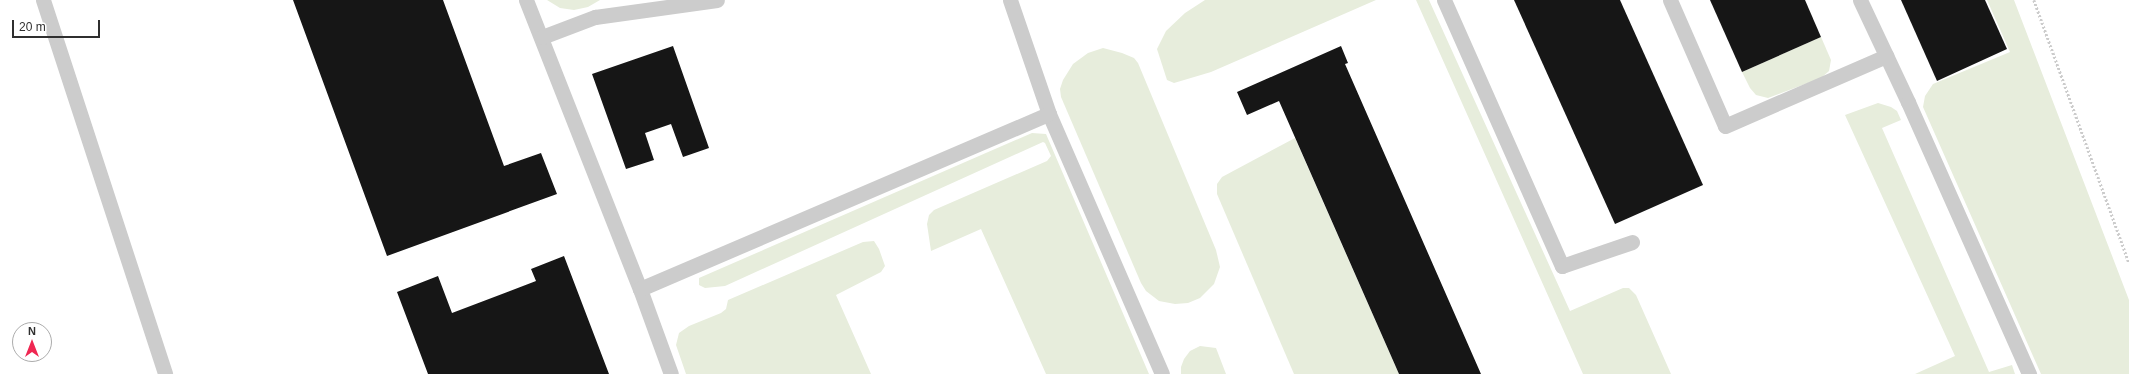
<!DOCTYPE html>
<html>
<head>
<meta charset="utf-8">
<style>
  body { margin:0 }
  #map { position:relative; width:2129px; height:374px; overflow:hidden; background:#fff; font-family:Helvetica,sans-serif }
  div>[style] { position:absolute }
  .green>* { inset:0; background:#e7eddc }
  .building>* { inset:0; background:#161616 }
  .path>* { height:2.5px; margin-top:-1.25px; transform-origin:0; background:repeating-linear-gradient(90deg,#ccc 0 2px,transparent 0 4px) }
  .service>* { height:15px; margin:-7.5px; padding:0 7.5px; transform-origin:7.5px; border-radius:7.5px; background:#ccc }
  span { translate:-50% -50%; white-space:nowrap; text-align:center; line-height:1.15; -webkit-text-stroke:4px #fff; paint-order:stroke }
  .north { position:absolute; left:12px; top:322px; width:40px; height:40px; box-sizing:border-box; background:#fff; border:1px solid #acacac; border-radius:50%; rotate:0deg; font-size:11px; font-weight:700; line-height:16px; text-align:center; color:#2f2f2f }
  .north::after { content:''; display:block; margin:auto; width:14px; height:18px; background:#ef2752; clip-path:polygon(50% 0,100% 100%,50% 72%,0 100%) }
  .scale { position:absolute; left:12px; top:20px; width:88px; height:18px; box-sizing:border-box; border:2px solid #2f2f2f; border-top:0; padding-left:5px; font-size:12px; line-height:14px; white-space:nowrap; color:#2f2f2f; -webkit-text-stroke:3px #fff; paint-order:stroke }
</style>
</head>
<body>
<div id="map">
  <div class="green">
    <i style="clip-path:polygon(547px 0,600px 0,588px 7px,574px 10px,560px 8px)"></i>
    <i style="clip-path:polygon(1205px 0,1376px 0,1211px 72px,1174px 83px,1167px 80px,1157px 49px,1166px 31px,1185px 13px)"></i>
    <i style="clip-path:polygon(1416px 0,1429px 0,1570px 311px,1623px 288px,1629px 288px,1636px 295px,1671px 374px,1583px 374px)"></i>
    <i style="clip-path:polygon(1987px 0,2014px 0,2129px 300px,2129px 374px,2041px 374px,1923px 107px,1925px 96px,1933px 84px,2010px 52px)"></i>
    <i style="clip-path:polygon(1821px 37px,1831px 60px,1829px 71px,1821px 78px,1768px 98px,1756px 95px,1750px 88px,1742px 72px)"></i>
    <i style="clip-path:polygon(1103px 48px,1122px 53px,1134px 58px,1138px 63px,1216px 250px,1220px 267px,1214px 284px,1200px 298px,1188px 303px,1175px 304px,1159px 301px,1146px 291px,1141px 283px,1061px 97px,1060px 89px,1063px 80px,1073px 64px,1088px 53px)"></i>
    <i style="clip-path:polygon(1878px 103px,1891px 107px,1897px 111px,1901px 120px,1882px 128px,1989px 372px,2012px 365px,2015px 374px,1915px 374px,1955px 356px,1845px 115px)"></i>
    <i style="clip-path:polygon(1032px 133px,1046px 134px,1149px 374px,1046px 374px,981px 229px,931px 251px,927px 224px,929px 215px,934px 210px,1047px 161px,1051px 156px,1045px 143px,1043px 142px,725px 286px,705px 288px,699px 285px,699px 278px)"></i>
    <i style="clip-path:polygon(1295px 138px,1399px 374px,1294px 374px,1217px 194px,1217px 184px,1222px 177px)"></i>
    <i style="clip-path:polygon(874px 241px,879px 249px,885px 266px,881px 272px,836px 295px,871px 374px,686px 374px,676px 345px,679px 333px,689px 326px,721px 313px,726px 309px,728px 300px,863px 242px)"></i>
    <i style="clip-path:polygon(1200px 346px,1216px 348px,1226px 374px,1181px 374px,1181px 367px,1184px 359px,1190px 351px)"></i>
  </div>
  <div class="building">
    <i style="clip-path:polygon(293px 0,443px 0,504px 166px,541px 153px,557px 194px,387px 256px)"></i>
    <i style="clip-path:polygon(1514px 0,1620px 0,1703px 185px,1615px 224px)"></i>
    <i style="clip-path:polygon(1710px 0,1805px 0,1821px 37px,1742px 72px)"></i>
    <i style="clip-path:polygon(1901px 0,1985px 0,2007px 49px,1937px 81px)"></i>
    <i style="clip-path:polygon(673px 46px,709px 148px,683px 157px,671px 124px,645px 133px,654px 160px,626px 169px,592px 74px)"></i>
    <i style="clip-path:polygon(1341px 46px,1348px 63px,1345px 64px,1481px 374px,1399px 374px,1279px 101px,1247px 115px,1237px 92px)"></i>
    <i style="clip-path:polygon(564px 256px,609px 374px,428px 374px,397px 292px,438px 276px,452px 313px,536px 281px,531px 269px)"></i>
  </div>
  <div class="path">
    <i style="left:2034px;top:0;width:279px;rotate:70.1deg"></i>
  </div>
  <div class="service">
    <i style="left:43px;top:0;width:393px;rotate:71.9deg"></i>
    <i style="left:526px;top:0;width:311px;rotate:68.5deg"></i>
    <i style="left:640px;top:289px;width:90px;rotate:70deg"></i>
    <i style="left:1010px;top:0;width:120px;rotate:71.1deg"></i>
    <i style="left:1049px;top:114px;width:283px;rotate:66.5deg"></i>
    <i style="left:1444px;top:0;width:291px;rotate:66.1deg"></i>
    <i style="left:1562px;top:266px;width:74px;rotate:-18.9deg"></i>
    <i style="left:1670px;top:0;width:137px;rotate:66.4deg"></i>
    <i style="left:1725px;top:126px;width:176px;rotate:-23.5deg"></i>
    <i style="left:1860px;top:0;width:113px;rotate:64.8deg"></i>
    <i style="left:1908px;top:102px;width:298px;rotate:66deg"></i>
    <i style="left:542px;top:37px;width:57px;rotate:-20.7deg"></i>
    <i style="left:595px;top:17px;width:123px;rotate:-7.9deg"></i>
    <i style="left:640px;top:289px;width:445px;rotate:-23.2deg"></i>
  </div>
  <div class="north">N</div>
  <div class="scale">20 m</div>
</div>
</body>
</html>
